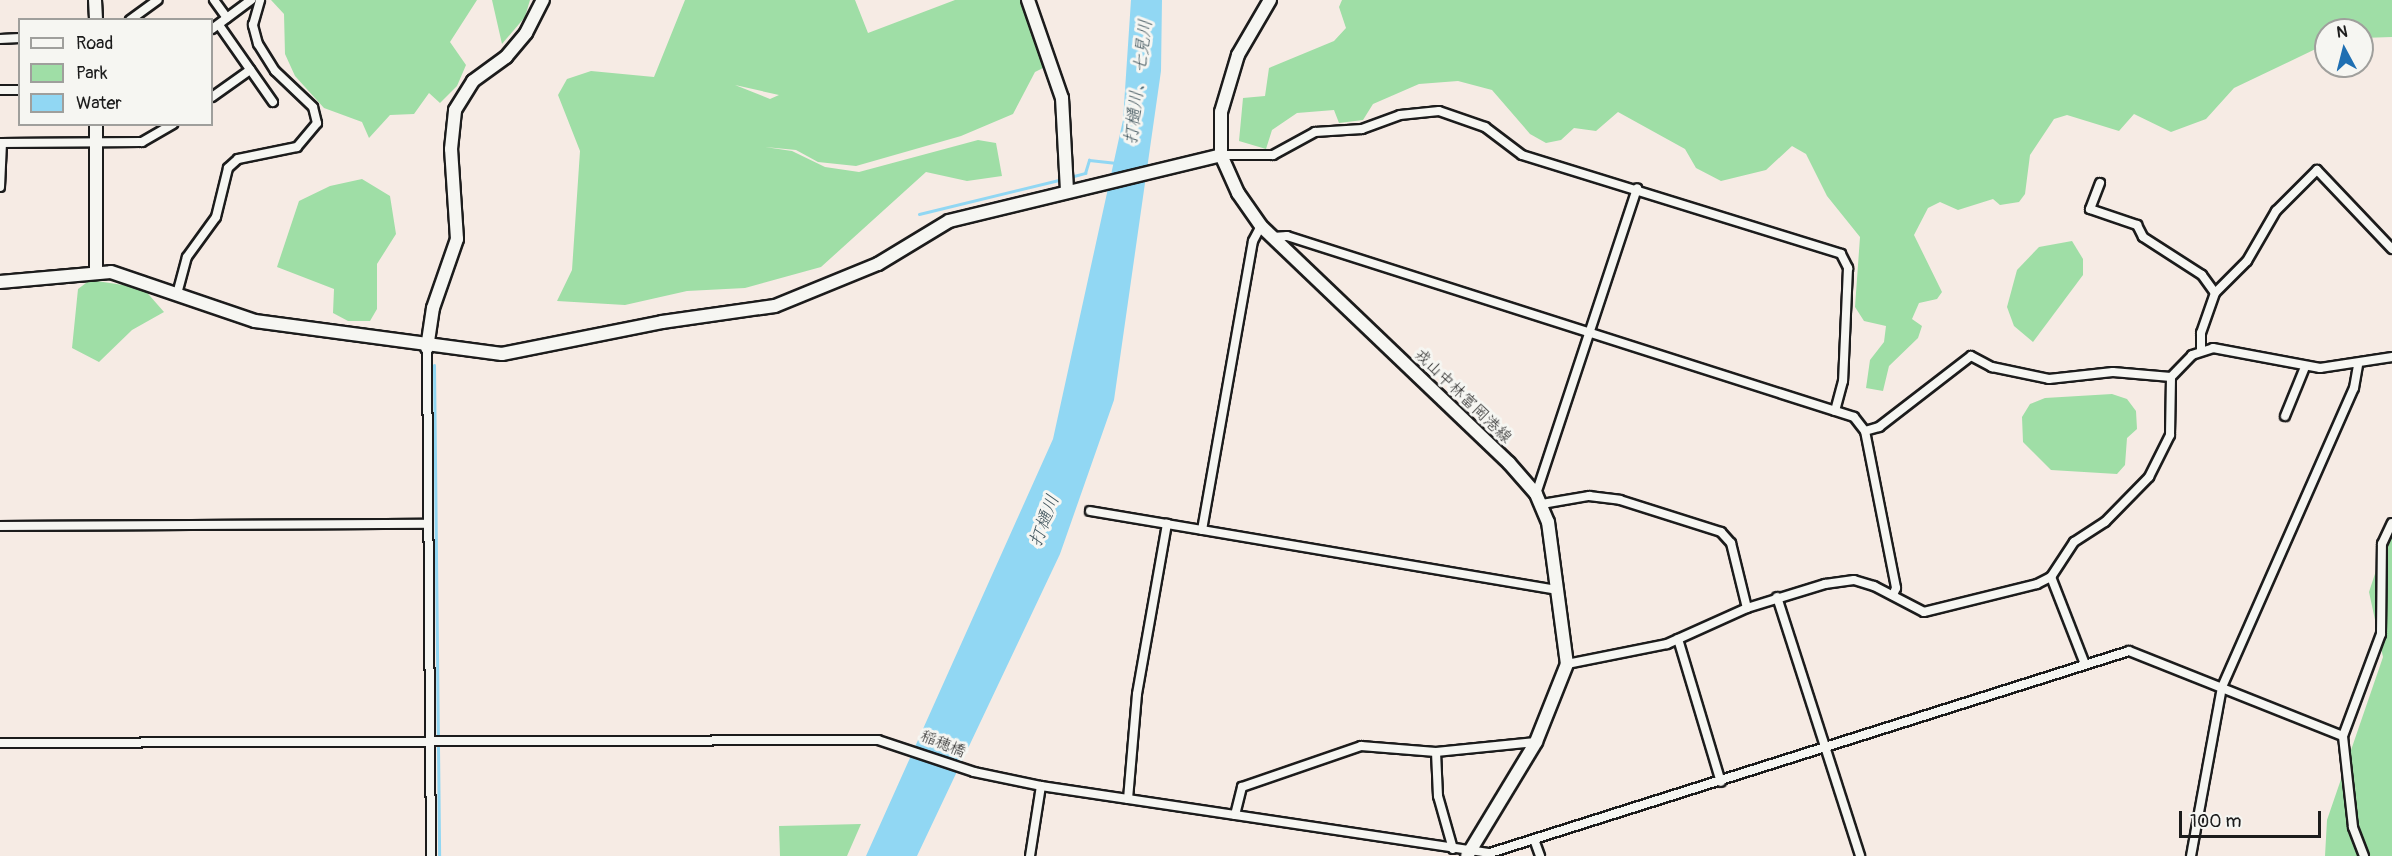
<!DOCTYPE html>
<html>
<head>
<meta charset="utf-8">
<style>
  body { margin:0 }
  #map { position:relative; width:2392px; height:856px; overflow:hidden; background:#f6ebe4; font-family:Pangolin,"Klee One",sans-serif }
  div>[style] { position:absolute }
  .green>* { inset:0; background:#9fdea6 }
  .water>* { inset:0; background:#91d7f3 }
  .stream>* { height:3px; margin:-1.5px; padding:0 1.5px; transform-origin:1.5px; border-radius:1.5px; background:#91d7f3 }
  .roads { filter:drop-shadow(2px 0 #1c1c1c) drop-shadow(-2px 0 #1c1c1c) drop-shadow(0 2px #1c1c1c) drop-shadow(0 -2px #1c1c1c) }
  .street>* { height:8px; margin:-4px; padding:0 4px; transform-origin:4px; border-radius:4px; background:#f6f6f2 }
  .secondary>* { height:12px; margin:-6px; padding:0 6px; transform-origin:6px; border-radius:6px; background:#f6f6f2 }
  span { translate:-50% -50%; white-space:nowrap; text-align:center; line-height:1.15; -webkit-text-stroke:6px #f6f6f2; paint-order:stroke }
  .street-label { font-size:16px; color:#1c1c1c }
  .water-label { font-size:18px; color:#3f545c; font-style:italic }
  .legend { position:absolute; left:18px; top:18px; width:195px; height:108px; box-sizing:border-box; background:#f6f6f2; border:2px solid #9f9f9c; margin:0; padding:8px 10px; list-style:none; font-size:18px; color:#1c1c1c }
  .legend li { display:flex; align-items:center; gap:12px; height:30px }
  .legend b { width:30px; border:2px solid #9f9f9c }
  .north { position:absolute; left:2314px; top:18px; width:60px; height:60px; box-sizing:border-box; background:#f6f6f2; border:2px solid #9f9f9c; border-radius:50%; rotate:353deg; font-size:16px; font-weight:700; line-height:24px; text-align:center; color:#1c1c1c }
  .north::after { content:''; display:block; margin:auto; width:21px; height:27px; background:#1f6fb2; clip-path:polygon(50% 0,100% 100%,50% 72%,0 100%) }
  .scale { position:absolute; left:2179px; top:811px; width:142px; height:27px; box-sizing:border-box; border:3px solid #1c1c1c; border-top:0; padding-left:8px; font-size:18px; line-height:21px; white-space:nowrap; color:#1c1c1c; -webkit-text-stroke:4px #f6f6f2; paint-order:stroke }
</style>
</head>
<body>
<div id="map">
  <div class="green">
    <i style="clip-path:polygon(271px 0,477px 0,450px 42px,466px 65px,457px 86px,440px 103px,429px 93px,414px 114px,390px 115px,369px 138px,362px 122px,324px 108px,295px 76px,285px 54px,284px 14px)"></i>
    <i style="clip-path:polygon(492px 0,530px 0,525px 17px,502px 44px)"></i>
    <i style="clip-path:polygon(evenodd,685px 0,855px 0,868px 33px,955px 0,1023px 0,1047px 66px,1035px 72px,1013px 114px,961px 136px,856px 166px,818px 162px,796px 150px,765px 147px,792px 151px,825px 167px,859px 172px,978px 140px,996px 143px,1002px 176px,967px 181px,926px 172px,821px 267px,745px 288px,687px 291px,625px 305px,557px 301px,572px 270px,580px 151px,558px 95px,567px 79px,591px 71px,654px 77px,685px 0,735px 85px,779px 95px,770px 99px,735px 85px)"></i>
    <i style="clip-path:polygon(1342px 0,2392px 0,2392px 37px,2362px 38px,2362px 30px,2326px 30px,2326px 44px,2234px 88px,2206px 119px,2171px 132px,2134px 114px,2119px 131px,2067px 115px,2054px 119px,2030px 155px,2025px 194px,2019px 202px,2000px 205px,1993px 199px,1958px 210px,1940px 202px,1928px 208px,1914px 235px,1942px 292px,1937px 299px,1919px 303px,1912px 319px,1922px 326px,1918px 338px,1889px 366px,1883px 391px,1866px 388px,1870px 360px,1884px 342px,1886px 326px,1864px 321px,1855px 307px,1860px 237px,1827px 196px,1806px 154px,1792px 146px,1766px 170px,1721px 181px,1696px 168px,1685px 149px,1618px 112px,1596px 131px,1574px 128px,1561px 140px,1546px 143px,1530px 134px,1492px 90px,1458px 81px,1419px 84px,1373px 104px,1363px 120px,1339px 123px,1334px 110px,1297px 113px,1272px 130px,1266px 149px,1239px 141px,1243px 98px,1265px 96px,1269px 68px,1334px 41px,1346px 28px,1339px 7px)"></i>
    <i style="clip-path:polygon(362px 179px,390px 196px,396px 234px,377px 264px,377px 309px,370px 321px,348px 321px,333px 313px,334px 289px,277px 267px,299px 201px,330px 186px)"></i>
    <i style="clip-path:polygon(2072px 241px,2083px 259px,2083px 275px,2033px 342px,2014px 326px,2007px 307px,2017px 270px,2039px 247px)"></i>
    <i style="clip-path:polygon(90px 280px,143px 288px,164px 312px,132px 330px,99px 362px,72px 348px,78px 289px)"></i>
    <i style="clip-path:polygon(2112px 394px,2127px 399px,2136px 411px,2137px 429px,2127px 438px,2125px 465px,2117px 474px,2051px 470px,2023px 442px,2022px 417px,2030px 404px,2045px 398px)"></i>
    <i style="clip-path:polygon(2392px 522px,2392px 856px,2325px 856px,2327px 820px,2383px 657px,2369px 592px)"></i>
    <i style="clip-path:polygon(861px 824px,847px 856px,780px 856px,779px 826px)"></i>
  </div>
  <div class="water">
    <i style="clip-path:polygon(1131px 0,1162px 0,1161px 71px,1114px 400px,1060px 554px,917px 856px,866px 856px,1053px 439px,1123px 120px)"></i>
  </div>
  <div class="stream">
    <i style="left:1070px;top:177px;width:16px;rotate:-15deg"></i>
    <i style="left:1085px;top:173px;width:14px;rotate:-73deg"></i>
    <i style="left:1089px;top:160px;width:30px;rotate:6deg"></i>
    <i style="left:919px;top:214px;width:148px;rotate:-13.7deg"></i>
    <i style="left:434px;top:365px;width:491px;rotate:89.4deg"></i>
  </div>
  <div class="roads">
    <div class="street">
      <i style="left:214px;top:0;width:22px;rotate:54deg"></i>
      <i style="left:130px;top:20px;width:34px;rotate:-36deg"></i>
      <i style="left:219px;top:25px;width:94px;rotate:55deg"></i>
      <i style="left:212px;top:29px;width:49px;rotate:-36.6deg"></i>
      <i style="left:0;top:39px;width:20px;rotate:-3deg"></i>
      <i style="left:0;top:90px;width:20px"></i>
      <i style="left:212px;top:97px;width:47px;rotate:-35.4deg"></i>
      <i style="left:0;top:143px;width:142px;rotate:-0.4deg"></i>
      <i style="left:142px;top:142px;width:36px;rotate:-30deg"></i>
      <i style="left:1221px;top:155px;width:52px"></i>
      <i style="left:1273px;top:155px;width:48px;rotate:-28.7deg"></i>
      <i style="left:1315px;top:132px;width:47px;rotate:-3.7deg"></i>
      <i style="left:1362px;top:129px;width:40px;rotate:-20.2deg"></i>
      <i style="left:1400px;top:115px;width:39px;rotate:-6deg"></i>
      <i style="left:1439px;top:111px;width:49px;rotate:19.2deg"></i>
      <i style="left:1485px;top:127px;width:46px;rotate:37.1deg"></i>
      <i style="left:1522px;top:155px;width:334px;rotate:17.2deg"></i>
      <i style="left:1841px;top:254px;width:16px;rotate:63deg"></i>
      <i style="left:1848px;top:268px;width:113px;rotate:92.5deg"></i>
      <i style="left:1843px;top:381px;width:31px;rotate:105deg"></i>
      <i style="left:2100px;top:183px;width:28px;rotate:111deg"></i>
      <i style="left:2090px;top:209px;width:50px;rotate:18.8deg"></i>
      <i style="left:2137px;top:225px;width:13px;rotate:63deg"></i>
      <i style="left:2143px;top:237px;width:70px;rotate:32.8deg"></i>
      <i style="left:2202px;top:275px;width:22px;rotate:54deg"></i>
      <i style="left:0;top:187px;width:44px;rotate:-87.4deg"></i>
      <i style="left:1273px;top:237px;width:14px;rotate:-4deg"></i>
      <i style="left:1287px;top:236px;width:595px;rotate:17.7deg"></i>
      <i style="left:1854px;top:417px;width:18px;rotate:52deg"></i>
      <i style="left:1865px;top:431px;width:160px;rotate:78.8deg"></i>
      <i style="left:1896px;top:588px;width:8px;rotate:113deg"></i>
      <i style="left:177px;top:294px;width:38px;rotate:-75deg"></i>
      <i style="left:187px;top:257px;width:49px;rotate:-54.1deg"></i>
      <i style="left:216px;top:217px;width:50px;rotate:-76.2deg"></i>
      <i style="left:228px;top:168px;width:13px;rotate:-42deg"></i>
      <i style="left:238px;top:159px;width:60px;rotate:-11.5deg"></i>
      <i style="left:297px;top:147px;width:31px;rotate:-50deg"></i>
      <i style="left:317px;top:123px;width:16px;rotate:-104deg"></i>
      <i style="left:313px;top:107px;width:52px;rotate:-136.5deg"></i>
      <i style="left:275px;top:71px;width:32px;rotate:-122deg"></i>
      <i style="left:258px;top:44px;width:20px;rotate:-105deg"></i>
      <i style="left:253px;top:25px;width:26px;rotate:-74deg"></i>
      <i style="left:427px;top:348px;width:508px;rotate:89.55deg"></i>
      <i style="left:2201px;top:350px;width:17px;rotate:-90deg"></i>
      <i style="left:2201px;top:333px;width:42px;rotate:-70.7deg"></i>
      <i style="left:2215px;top:293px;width:45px;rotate:-45deg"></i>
      <i style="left:2247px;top:261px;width:58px;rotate:-59.9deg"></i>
      <i style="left:2276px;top:211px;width:58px;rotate:-45deg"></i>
      <i style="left:2317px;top:170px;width:109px;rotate:46.5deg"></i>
      <i style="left:2285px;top:416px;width:53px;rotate:-67.8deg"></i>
      <i style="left:1865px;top:431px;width:15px;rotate:-16deg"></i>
      <i style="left:1879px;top:427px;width:116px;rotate:-37.7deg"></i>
      <i style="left:1971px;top:356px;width:24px;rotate:28deg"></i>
      <i style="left:1992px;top:367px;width:58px;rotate:11.9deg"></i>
      <i style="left:2049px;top:379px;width:64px;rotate:-6.2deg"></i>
      <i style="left:2113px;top:372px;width:58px;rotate:4.9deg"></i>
      <i style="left:1536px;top:494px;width:322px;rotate:-71.7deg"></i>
      <i style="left:1542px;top:504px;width:48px;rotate:-9.7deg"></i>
      <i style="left:1589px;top:496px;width:31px;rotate:7deg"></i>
      <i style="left:1620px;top:500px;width:106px;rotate:17.6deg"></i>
      <i style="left:1721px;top:532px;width:15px;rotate:48deg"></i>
      <i style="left:1731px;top:543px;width:67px;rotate:76.2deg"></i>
      <i style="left:1090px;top:511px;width:78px;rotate:9.6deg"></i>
      <i style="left:0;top:526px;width:428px;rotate:-0.3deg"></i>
      <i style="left:1202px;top:530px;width:293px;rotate:-80deg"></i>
      <i style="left:1253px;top:241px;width:17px;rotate:-62deg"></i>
      <i style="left:2051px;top:577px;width:93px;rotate:68.7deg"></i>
      <i style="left:1777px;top:597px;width:272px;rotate:72.2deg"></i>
      <i style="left:1678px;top:639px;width:149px;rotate:73.3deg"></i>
      <i style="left:1567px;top:664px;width:102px;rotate:-11.3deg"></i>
      <i style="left:1667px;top:644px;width:88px;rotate:-24.2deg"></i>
      <i style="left:1747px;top:608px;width:82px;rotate:-17.1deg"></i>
      <i style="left:1825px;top:584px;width:29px;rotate:-8deg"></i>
      <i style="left:1854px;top:580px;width:21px;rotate:17deg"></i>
      <i style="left:1874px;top:586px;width:56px;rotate:27.5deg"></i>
      <i style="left:1924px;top:612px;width:116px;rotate:-13.9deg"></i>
      <i style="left:2037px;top:584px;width:16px;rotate:-27deg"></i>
      <i style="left:2051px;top:577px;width:42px;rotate:-56.7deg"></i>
      <i style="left:2074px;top:542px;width:37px;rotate:-33deg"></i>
      <i style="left:2105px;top:522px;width:63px;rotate:-45.6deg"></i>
      <i style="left:2149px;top:477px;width:47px;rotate:-63.4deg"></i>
      <i style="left:2170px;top:435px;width:58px;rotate:-89deg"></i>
      <i style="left:2171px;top:377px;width:30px;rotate:-46deg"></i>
      <i style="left:2192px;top:355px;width:22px;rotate:-18deg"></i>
      <i style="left:2213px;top:348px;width:109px;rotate:10.6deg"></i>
      <i style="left:2320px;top:368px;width:73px;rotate:-8.7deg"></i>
      <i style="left:0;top:743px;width:878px;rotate:-0.2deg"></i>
      <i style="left:878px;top:740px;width:101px;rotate:18.4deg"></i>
      <i style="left:974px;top:772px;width:68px;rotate:11.8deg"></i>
      <i style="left:1041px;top:786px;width:454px;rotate:8.5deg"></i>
      <i style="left:1490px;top:853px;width:670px;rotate:-17.54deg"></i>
      <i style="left:2129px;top:651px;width:230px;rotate:21.7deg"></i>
      <i style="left:1436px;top:752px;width:44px;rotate:87.4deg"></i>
      <i style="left:1438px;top:796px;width:55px;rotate:74.2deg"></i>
      <i style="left:1128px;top:799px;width:105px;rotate:-85.1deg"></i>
      <i style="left:1137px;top:694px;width:173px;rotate:-80deg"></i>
      <i style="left:1167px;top:524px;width:397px;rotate:9.6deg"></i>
      <i style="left:1235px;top:815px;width:29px;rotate:-76deg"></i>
      <i style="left:1242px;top:787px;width:126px;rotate:-19deg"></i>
      <i style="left:1361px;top:746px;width:75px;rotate:4.6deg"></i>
      <i style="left:1436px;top:752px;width:100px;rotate:-5.7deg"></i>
      <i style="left:1535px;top:842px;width:15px;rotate:70deg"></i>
      <i style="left:1030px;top:856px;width:71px;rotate:-81.1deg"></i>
      <i style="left:2191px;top:856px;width:172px;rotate:-79.6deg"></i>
      <i style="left:2222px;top:687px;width:327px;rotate:-66.2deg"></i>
      <i style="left:2354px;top:388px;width:23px;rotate:-80deg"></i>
      <i style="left:2364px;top:856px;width:31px;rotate:-111deg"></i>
      <i style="left:2353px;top:827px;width:92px;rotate:-96.3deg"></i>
      <i style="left:2343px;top:736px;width:109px;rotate:-69.6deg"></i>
      <i style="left:2381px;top:634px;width:90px;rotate:-89.4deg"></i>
      <i style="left:2382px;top:544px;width:23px;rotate:-65deg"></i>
    </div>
    <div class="secondary">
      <i style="left:95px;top:0;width:20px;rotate:87deg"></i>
      <i style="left:1028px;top:0;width:104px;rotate:70.9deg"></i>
      <i style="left:1062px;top:98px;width:93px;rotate:86.9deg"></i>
      <i style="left:1270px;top:0;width:64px;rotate:120.2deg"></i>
      <i style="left:1238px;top:55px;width:59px;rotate:106.6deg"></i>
      <i style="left:1221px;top:112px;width:43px;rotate:90deg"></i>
      <i style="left:1221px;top:155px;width:42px;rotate:65.9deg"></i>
      <i style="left:1238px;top:193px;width:40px;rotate:55.1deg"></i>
      <i style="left:1261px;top:226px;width:343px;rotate:43.7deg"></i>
      <i style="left:1509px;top:463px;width:41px;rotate:48.9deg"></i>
      <i style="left:1536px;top:494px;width:30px;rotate:67deg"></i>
      <i style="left:1548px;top:522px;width:143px;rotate:82.4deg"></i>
      <i style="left:1567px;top:664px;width:84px;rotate:111.7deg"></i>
      <i style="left:1536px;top:742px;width:133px;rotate:121.2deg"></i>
      <i style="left:96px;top:124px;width:147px;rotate:90deg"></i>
      <i style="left:0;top:282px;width:111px;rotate:-5.1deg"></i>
      <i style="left:111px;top:272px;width:152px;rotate:18.8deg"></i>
      <i style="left:255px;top:321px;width:249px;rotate:7.6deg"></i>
      <i style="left:502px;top:354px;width:163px;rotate:-11.3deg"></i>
      <i style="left:662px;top:322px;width:114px;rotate:-8.1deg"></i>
      <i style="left:775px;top:306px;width:111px;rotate:-22.2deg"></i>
      <i style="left:878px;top:264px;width:83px;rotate:-31.2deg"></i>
      <i style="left:949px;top:221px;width:280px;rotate:-13.6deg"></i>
      <i style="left:427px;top:348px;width:40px;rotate:-81.5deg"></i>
      <i style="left:433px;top:308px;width:73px;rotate:-70.8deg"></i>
      <i style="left:457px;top:239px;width:90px;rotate:-93.8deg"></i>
      <i style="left:451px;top:149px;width:39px;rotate:-84deg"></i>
      <i style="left:455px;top:110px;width:34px;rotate:-58deg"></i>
      <i style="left:473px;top:81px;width:41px;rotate:-36deg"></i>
      <i style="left:506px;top:57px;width:31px;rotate:-50deg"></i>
      <i style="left:526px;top:33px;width:37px;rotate:-63deg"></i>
    </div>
  </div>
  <div class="street-label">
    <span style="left:1463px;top:396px;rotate:44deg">戎山中林富岡港線</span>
    <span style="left:943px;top:744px;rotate:22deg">稲穂橋</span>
  </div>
  <div class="water-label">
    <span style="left:1139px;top:82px;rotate:-83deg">打樋川、七見川</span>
    <span style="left:1045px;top:521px;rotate:-69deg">打樋川</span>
  </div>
  <ul class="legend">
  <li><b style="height:8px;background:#f6f6f2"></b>Road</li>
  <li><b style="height:16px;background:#9fdea6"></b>Park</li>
  <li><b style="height:16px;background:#91d7f3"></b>Water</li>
  </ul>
  <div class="north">N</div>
  <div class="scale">100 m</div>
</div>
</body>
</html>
